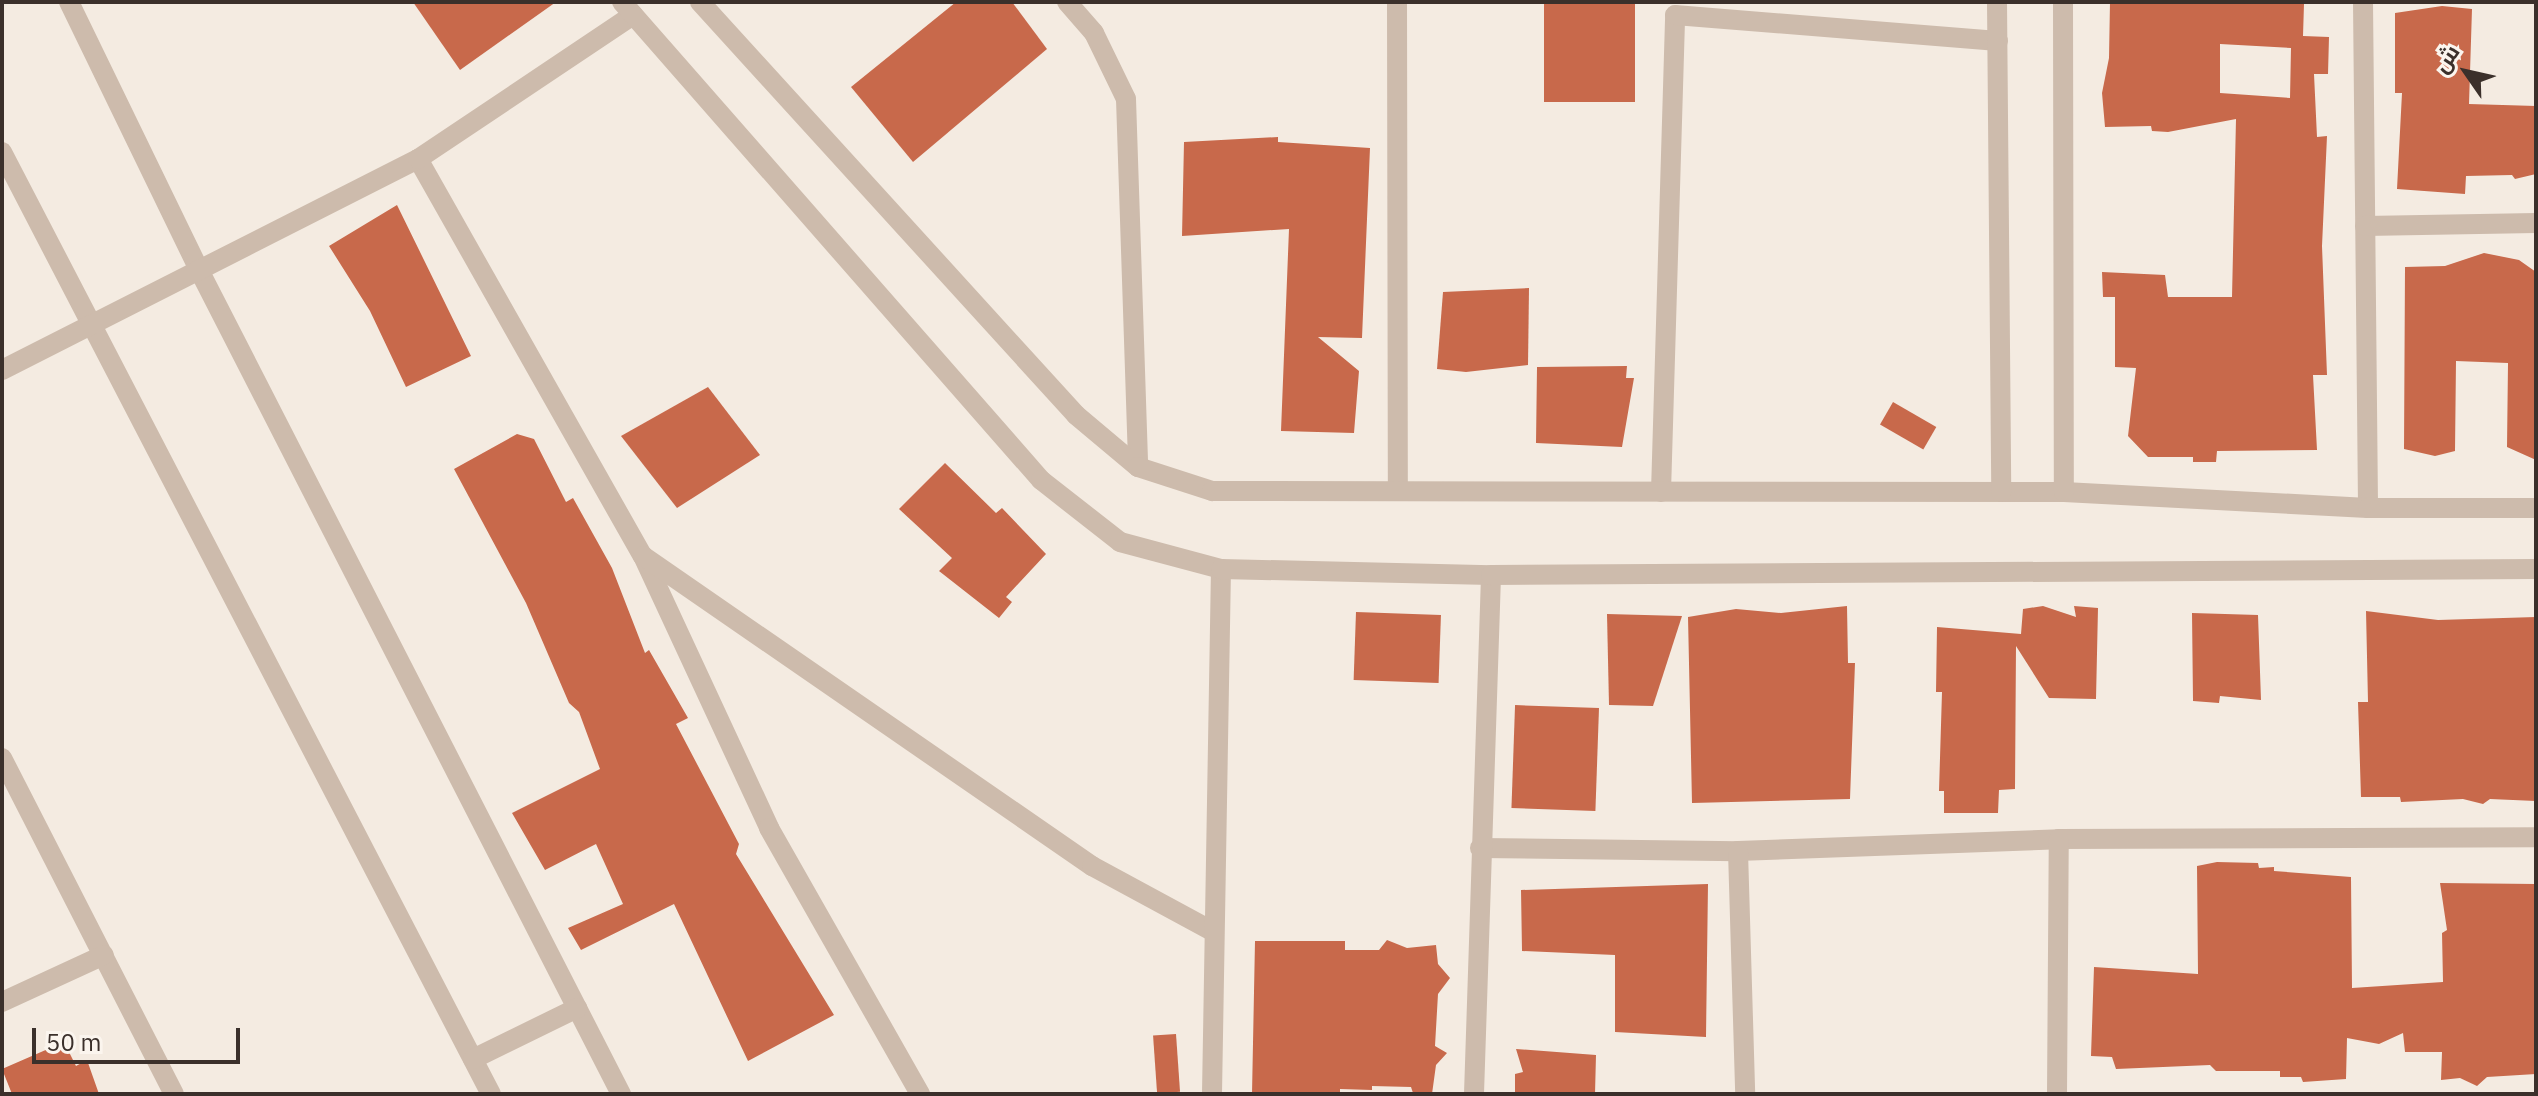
<!DOCTYPE html>
<html>
<head>
<meta charset="utf-8">
<style>
  body { margin:0 }
  #map { position:relative; width:2538px; height:1096px; overflow:hidden; background:#f4ebe1; font-family:"IBM Plex Sans",Cairo,sans-serif }
  div>[style] { position:absolute }
  .building>* { inset:0; background:#c8694b; transform-origin:0 0 }
  .minor>* { height:20px; margin:-10px; padding:0 10px; transform-origin:10px; border-radius:10px; background:#cdbbac }
  .tertiary>* { height:20px; margin:-10px; padding:0 10px; transform-origin:10px; border-radius:10px; background:#cdbbac }
  span { translate:-50% -50%; white-space:nowrap; text-align:center; line-height:1.15; -webkit-text-stroke:7px #fbf5ee; paint-order:stroke }
  .frame { position:absolute; inset:0; border:4px solid #3b302b; pointer-events:none }
  .north { position:absolute; left:2426px; top:32px; width:80px; height:80px; -webkit-text-stroke:6px #fbf5ee; paint-order:stroke; rotate:304deg; font-size:22px; font-weight:700; line-height:32px; text-align:center; color:#3b302b }
  .north::after { content:''; display:block; margin:auto; width:28px; height:36px; background:#3b302b; clip-path:polygon(50% 0,100% 100%,50% 72%,0 100%) }
  .scale { position:absolute; left:32px; top:1028px; width:208px; height:36px; box-sizing:border-box; border:4px solid #3b302b; border-top:0; padding-left:10px; font-size:24px; line-height:28px; white-space:nowrap; color:#3b302b; -webkit-text-stroke:6px #fbf5ee; paint-order:stroke }
</style>
</head>
<body>
<div id="map">
  <div class="building">
    <i style="clip-path:polygon(413px 2px,556px 2px,460px 70px)"></i>
    <i style="clip-path:polygon(956px 2px,1012px 2px,1047px 49px,913px 162px,851px 87px)"></i>
    <i style="left:1544px;top:2px;width:91px;height:100px"></i>
    <i style="clip-path:polygon(evenodd,2110px 2px,2299px 2px,2304px 4px,2303px 36px,2329px 37px,2328px 74px,2314px 74px,2317px 137px,2327px 136px,2322px 246px,2327px 375px,2313px 375px,2317px 450px,2217px 451px,2216px 462px,2193px 462px,2193px 457px,2148px 457px,2128px 436px,2136px 368px,2115px 367px,2115px 297px,2103px 297px,2102px 272px,2165px 275px,2168px 297px,2232px 297px,2236px 119px,2168px 132px,2152px 131px,2151px 126px,2105px 127px,2102px 93px,2109px 58px,2110px 2px,2220px 44px,2291px 48px,2290px 98px,2220px 93px,2220px 44px)"></i>
    <i style="clip-path:polygon(2442px 6px,2472px 9px,2469px 104px,2536px 106px,2536px 174px,2515px 179px,2512px 175px,2466px 176px,2465px 194px,2397px 189px,2402px 93px,2395px 93px,2395px 13px)"></i>
    <i style="clip-path:polygon(1278px 137px,1278px 142px,1370px 148px,1362px 338px,1318px 337px,1359px 371px,1354px 433px,1281px 431px,1289px 229px,1182px 236px,1184px 142px)"></i>
    <i style="clip-path:polygon(397px 205px,471px 356px,406px 387px,370px 311px,329px 246px)"></i>
    <i style="clip-path:polygon(2484px 253px,2519px 260px,2536px 272px,2536px 460px,2507px 447px,2508px 363px,2456px 361px,2455px 451px,2435px 456px,2404px 449px,2405px 267px,2445px 266px)"></i>
    <i style="clip-path:polygon(1529px 288px,1528px 365px,1466px 372px,1437px 369px,1443px 292px)"></i>
    <i style="clip-path:polygon(1627px 366px,1626px 378px,1634px 378px,1622px 447px,1536px 443px,1537px 367px)"></i>
    <i style="clip-path:polygon(708px 387px,760px 455px,677px 508px,621px 436px)"></i>
    <i style="left:1893px;top:402px;width:50px;height:26px;rotate:30deg"></i>
    <i style="clip-path:polygon(517px 434px,534px 439px,566px 502px,573px 498px,612px 568px,645px 653px,649px 650px,688px 718px,676px 724px,739px 844px,736px 854px,834px 1015px,748px 1061px,674px 904px,581px 950px,568px 928px,623px 904px,596px 844px,545px 870px,512px 813px,600px 769px,579px 712px,569px 703px,526px 603px,454px 469px)"></i>
    <i style="clip-path:polygon(945px 463px,996px 513px,1002px 508px,1046px 554px,1006px 597px,1012px 602px,999px 618px,939px 571px,952px 558px,899px 509px)"></i>
    <i style="clip-path:polygon(1847px 606px,1848px 663px,1855px 663px,1850px 799px,1692px 803px,1688px 617px,1736px 609px,1781px 613px)"></i>
    <i style="clip-path:polygon(2043px 606px,2076px 617px,2074px 606px,2098px 608px,2096px 699px,2049px 698px,2016px 646px,2015px 789px,1999px 790px,1998px 813px,1944px 813px,1944px 791px,1939px 791px,1942px 692px,1936px 692px,1937px 627px,2021px 634px,2023px 609px)"></i>
    <i style="clip-path:polygon(2366px 611px,2438px 620px,2536px 617px,2536px 801px,2490px 799px,2483px 804px,2463px 799px,2401px 802px,2400px 797px,2361px 797px,2358px 702px,2368px 702px)"></i>
    <i style="left:1356px;top:612px;width:85px;height:68px;rotate:2deg"></i>
    <i style="clip-path:polygon(2192px 613px,2258px 615px,2261px 700px,2220px 696px,2219px 703px,2193px 701px)"></i>
    <i style="clip-path:polygon(1607px 614px,1682px 616px,1653px 706px,1609px 705px)"></i>
    <i style="left:1599px;top:708px;width:103px;height:84px;rotate:92deg"></i>
    <i style="clip-path:polygon(2217px 862px,2258px 863px,2259px 868px,2274px 867px,2274px 871px,2351px 877px,2352px 988px,2443px 982px,2442px 933px,2447px 930px,2440px 883px,2536px 884px,2536px 1074px,2487px 1077px,2477px 1086px,2460px 1078px,2441px 1080px,2442px 1052px,2405px 1052px,2403px 1033px,2379px 1044px,2347px 1038px,2346px 1079px,2303px 1082px,2301px 1077px,2280px 1077px,2280px 1071px,2216px 1071px,2210px 1065px,2116px 1069px,2112px 1057px,2091px 1056px,2094px 967px,2198px 974px,2197px 866px)"></i>
    <i style="clip-path:polygon(1708px 884px,1706px 1037px,1615px 1032px,1615px 955px,1522px 951px,1521px 890px)"></i>
    <i style="clip-path:polygon(1387px 940px,1407px 948px,1436px 945px,1438px 964px,1450px 978px,1438px 994px,1435px 1046px,1447px 1053px,1436px 1065px,1432px 1094px,1413px 1093px,1411px 1087px,1372px 1086px,1372px 1090px,1340px 1089px,1340px 1094px,1252px 1094px,1255px 941px,1345px 941px,1345px 950px,1379px 950px)"></i>
    <i style="left:1176px;top:1034px;width:58px;height:23px;rotate:86deg"></i>
    <i style="clip-path:polygon(64px 1042px,76px 1066px,87px 1060px,99px 1094px,12px 1094px,2px 1069px)"></i>
    <i style="clip-path:polygon(1516px 1049px,1596px 1055px,1595px 1094px,1515px 1094px,1515px 1074px,1523px 1072px)"></i>
  </div>
  <div class="minor">
    <i style="left:69px;top:2px;width:298px;rotate:64.1deg"></i>
    <i style="left:199px;top:270px;width:926px;rotate:62.88deg"></i>
    <i style="left:1067px;top:2px;width:41px;rotate:48.9deg"></i>
    <i style="left:1094px;top:33px;width:73px;rotate:64.1deg"></i>
    <i style="left:1126px;top:99px;width:368px;rotate:88.1deg"></i>
    <i style="left:1397px;top:2px;width:489px;rotate:89.9deg"></i>
    <i style="left:2363px;top:2px;width:506px;rotate:89.43deg"></i>
    <i style="left:2px;top:152px;width:1061px;rotate:62.57deg"></i>
    <i style="left:418px;top:159px;width:456px;rotate:60.5deg"></i>
    <i style="left:643px;top:556px;width:300px;rotate:65.1deg"></i>
    <i style="left:769px;top:828px;width:306px;rotate:60.4deg"></i>
    <i style="left:2365px;top:226px;width:171px;rotate:-1deg"></i>
    <i style="left:2px;top:370px;width:466px;rotate:-26.9deg"></i>
    <i style="left:418px;top:159px;width:259px;rotate:-33.8deg"></i>
    <i style="left:1661px;top:492px;width:477px;rotate:-88.3deg"></i>
    <i style="left:1675px;top:15px;width:324px;rotate:4.6deg"></i>
    <i style="left:643px;top:556px;width:546px;rotate:34.62deg"></i>
    <i style="left:1092px;top:866px;width:136px;rotate:28.4deg"></i>
    <i style="left:2px;top:758px;width:377px;rotate:62.9deg"></i>
    <i style="left:1480px;top:848px;width:258px;rotate:0.7deg"></i>
    <i style="left:1738px;top:851px;width:321px;rotate:-2.1deg"></i>
    <i style="left:2059px;top:839px;width:477px;rotate:-0.2deg"></i>
    <i style="left:1738px;top:851px;width:243px;rotate:88.3deg"></i>
    <i style="left:2px;top:1002px;width:112px;rotate:-24.7deg"></i>
    <i style="left:473px;top:1059px;width:116px;rotate:-26.1deg"></i>
    <i style="left:1212px;top:1094px;width:525px;rotate:-89.02deg"></i>
    <i style="left:1474px;top:1094px;width:519px;rotate:-88.12deg"></i>
    <i style="left:2057px;top:1094px;width:255px;rotate:-89.6deg"></i>
  </div>
  <div class="tertiary">
    <i style="left:622px;top:2px;width:636px;rotate:48.76deg"></i>
    <i style="left:1041px;top:480px;width:100px;rotate:38.1deg"></i>
    <i style="left:1120px;top:542px;width:105px;rotate:15deg"></i>
    <i style="left:1221px;top:569px;width:270px;rotate:1.3deg"></i>
    <i style="left:1491px;top:575px;width:1045px;rotate:-0.33deg"></i>
    <i style="left:700px;top:2px;width:559px;rotate:47.68deg"></i>
    <i style="left:1076px;top:415px;width:81px;rotate:40deg"></i>
    <i style="left:1138px;top:467px;width:78px;rotate:18deg"></i>
    <i style="left:1212px;top:491px;width:852px;rotate:0.07deg"></i>
    <i style="left:2064px;top:492px;width:304px;rotate:3deg"></i>
    <i style="left:2368px;top:508px;width:168px"></i>
    <i style="left:1997px;top:2px;width:490px;rotate:89.5deg"></i>
    <i style="left:2063px;top:2px;width:490px;rotate:89.9deg"></i>
  </div>
  <div class="frame"></div>
  <div class="north">ش</div>
  <div class="scale">50 m</div>
</div>
</body>
</html>
